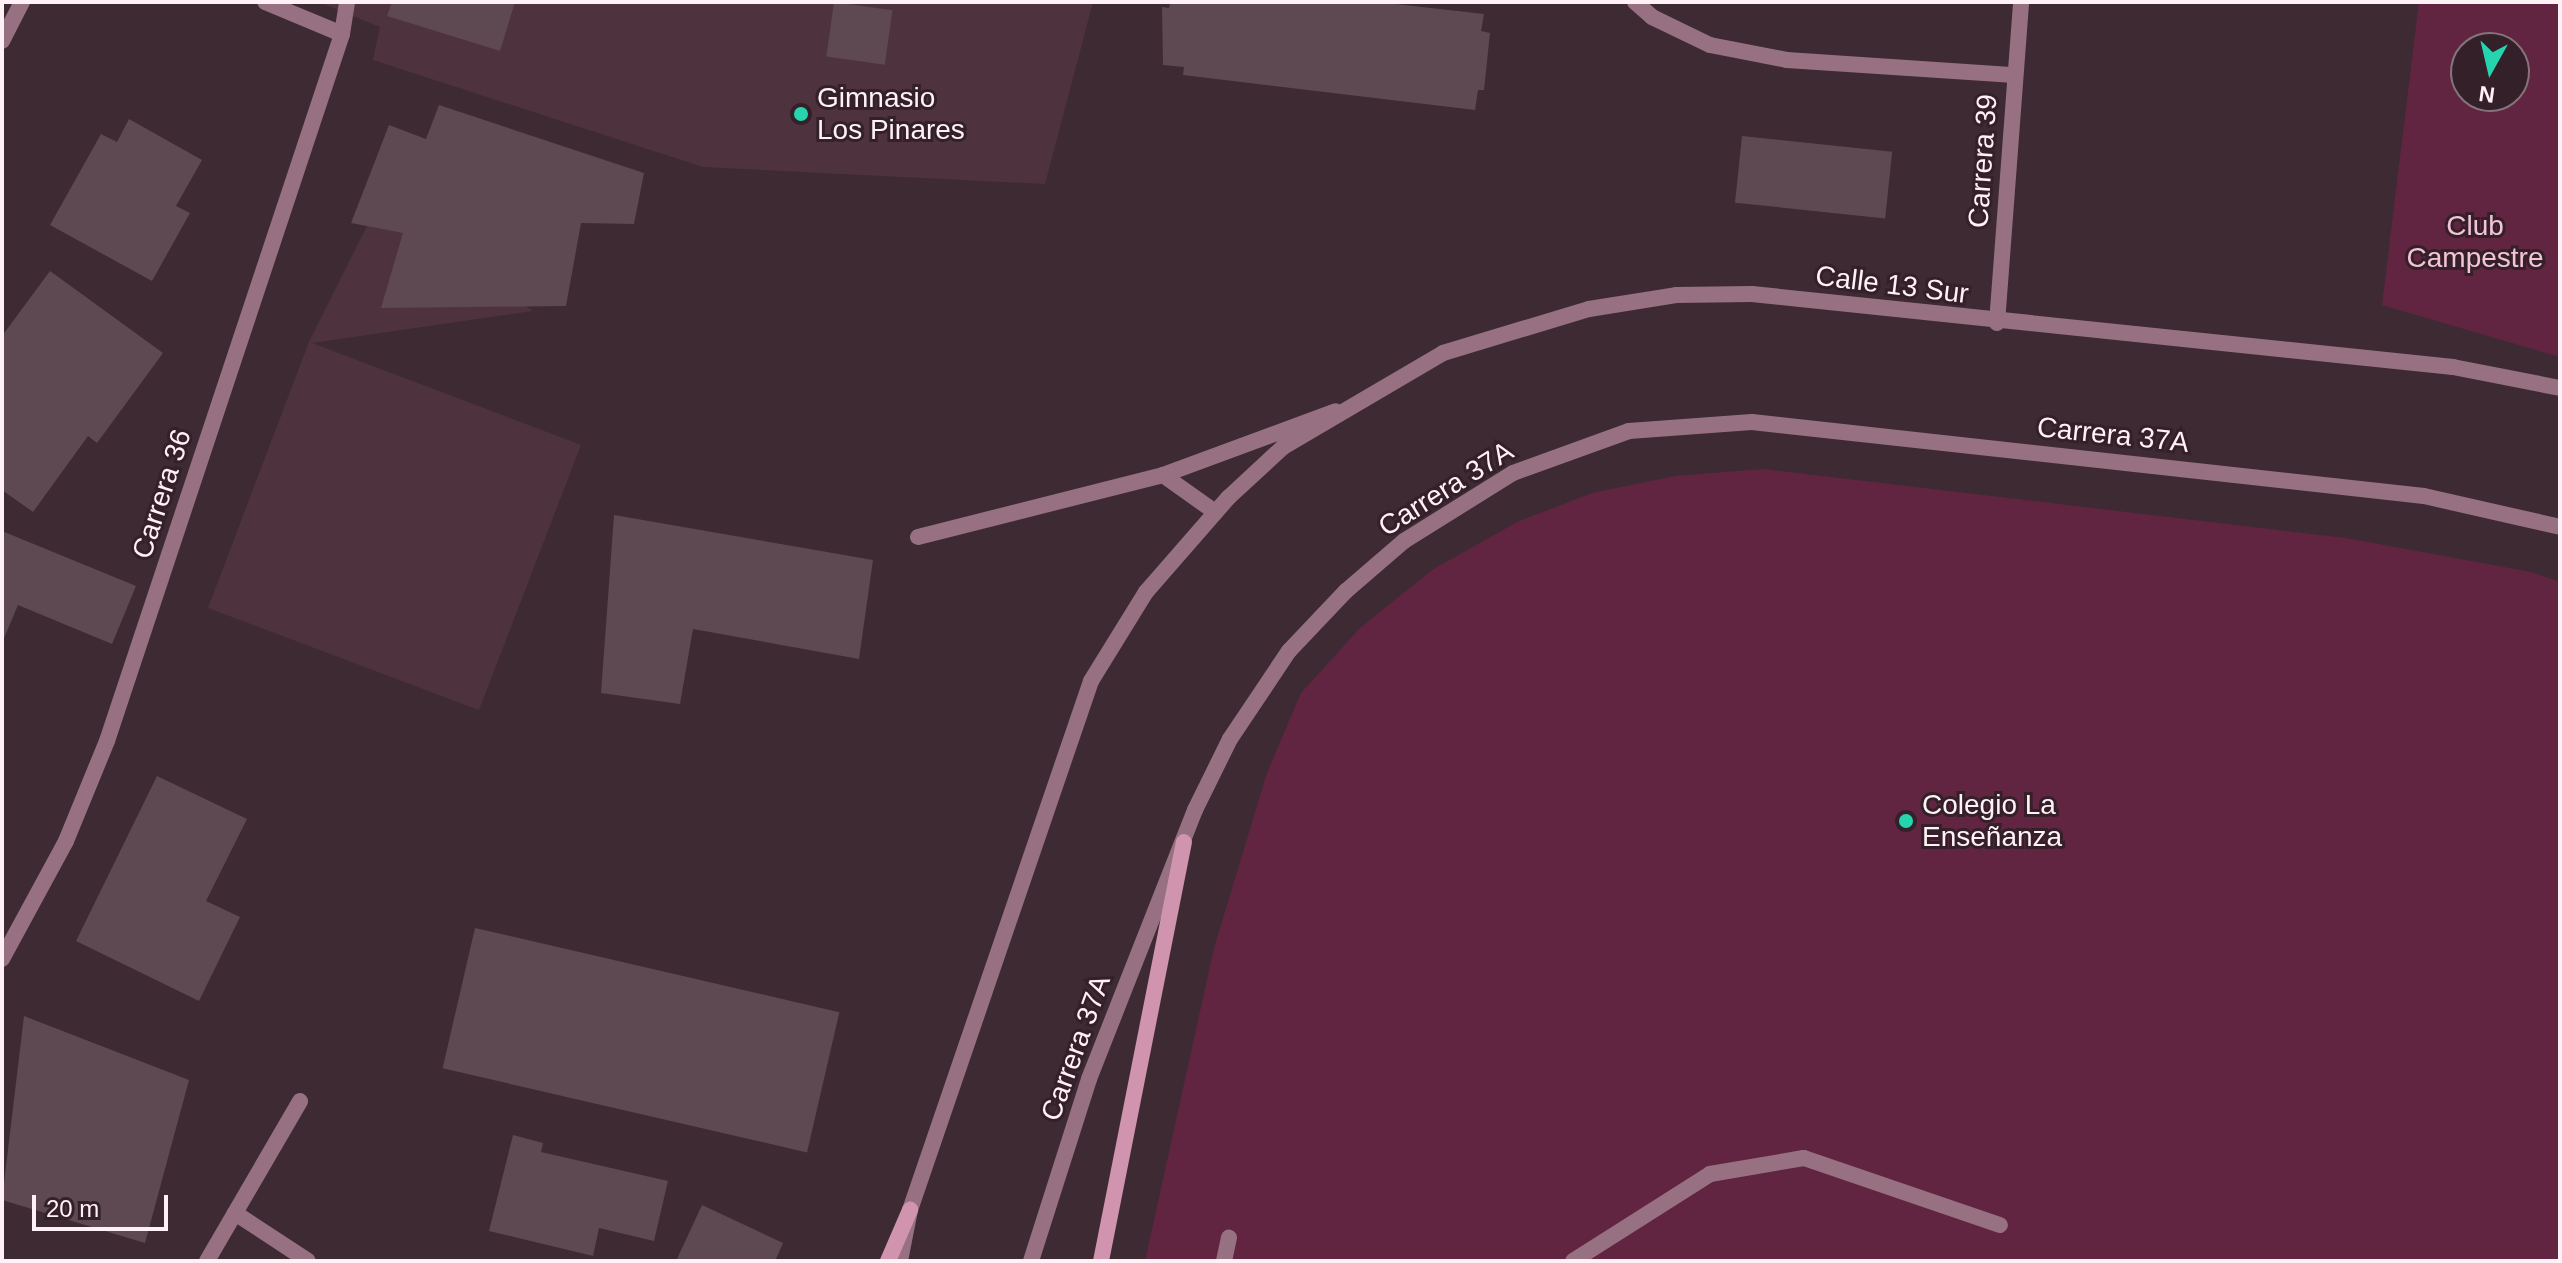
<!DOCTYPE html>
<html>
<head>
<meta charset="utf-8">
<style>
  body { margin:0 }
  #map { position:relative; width:2562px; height:1263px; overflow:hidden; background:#3e2a33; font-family:Arial,sans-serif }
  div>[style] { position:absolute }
  .built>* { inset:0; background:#4e333f }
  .green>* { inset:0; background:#612542 }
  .building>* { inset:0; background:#5e4851; transform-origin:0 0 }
  .service>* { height:16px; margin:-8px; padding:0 8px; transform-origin:8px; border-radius:8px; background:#977181 }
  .minor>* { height:16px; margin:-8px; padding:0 8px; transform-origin:8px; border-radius:8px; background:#977181 }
  .tertiary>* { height:16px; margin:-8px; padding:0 8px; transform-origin:8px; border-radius:8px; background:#977181 }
  .secondary>* { height:16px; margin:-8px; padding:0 8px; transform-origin:8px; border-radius:8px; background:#d194ae }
  .dots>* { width:22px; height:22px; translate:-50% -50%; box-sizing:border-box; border:4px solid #342029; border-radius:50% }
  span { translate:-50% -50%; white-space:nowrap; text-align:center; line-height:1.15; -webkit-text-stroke:6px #342029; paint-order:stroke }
  .poi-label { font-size:28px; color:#fff1f6 }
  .left { translate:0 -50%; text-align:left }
  .street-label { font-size:28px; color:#fff1f6 }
  .park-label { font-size:28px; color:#f3c3d6 }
  .frame { position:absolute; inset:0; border:4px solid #fff1f6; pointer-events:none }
  .north { position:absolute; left:2450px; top:32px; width:80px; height:80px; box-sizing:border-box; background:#342029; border:2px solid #85747b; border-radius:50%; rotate:188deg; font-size:22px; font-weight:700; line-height:32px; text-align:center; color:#fff1f6 }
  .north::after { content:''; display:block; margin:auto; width:28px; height:36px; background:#26d5ae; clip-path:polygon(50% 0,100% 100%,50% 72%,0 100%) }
  .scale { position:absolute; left:32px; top:1195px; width:136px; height:36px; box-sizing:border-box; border:4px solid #fff1f6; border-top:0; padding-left:10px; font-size:24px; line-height:28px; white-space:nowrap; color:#fff1f6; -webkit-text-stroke:6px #342029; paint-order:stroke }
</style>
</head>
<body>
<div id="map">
  <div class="built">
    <i style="clip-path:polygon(319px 2px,1093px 2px,1045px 184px,703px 167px,373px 60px,380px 27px)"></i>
    <i style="clip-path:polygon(378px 204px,533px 311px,312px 343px,581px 445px,479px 710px,208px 608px,309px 342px)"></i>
  </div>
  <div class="green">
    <i style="clip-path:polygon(evenodd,2419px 2px,2560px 2px,2560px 357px,2382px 305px,2419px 2px,2466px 48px,2514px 48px,2514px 96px,2466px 96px,2466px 48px)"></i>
    <i style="clip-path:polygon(1763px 469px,2346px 538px,2531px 572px,2560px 582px,2560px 1261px,1145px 1261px,1214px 948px,1267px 773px,1301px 693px,1360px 628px,1432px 570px,1517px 522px,1592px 493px,1675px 476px)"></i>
  </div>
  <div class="building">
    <i style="clip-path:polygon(392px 2px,515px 2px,500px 51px,387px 16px)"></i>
    <i style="left:834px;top:2px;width:59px;height:55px;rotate:8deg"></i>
    <i style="clip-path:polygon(1170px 2px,1378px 2px,1484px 14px,1481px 31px,1490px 33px,1484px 90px,1478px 90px,1475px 110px,1183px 75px,1184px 67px,1163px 65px,1162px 7px,1169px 8px)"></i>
    <i style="clip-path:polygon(439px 105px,644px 173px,634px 224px,581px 223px,566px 306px,381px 308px,403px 233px,351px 223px,389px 125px,426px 139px)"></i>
    <i style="clip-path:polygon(129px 119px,202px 160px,176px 206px,190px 213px,152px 281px,50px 225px,101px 134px,117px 142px)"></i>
    <i style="left:1742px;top:136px;width:151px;height:67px;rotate:6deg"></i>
    <i style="clip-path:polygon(50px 271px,163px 353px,97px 443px,88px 436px,33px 512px,2px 490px,2px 336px)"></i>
    <i style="clip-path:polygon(614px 515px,873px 560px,859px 659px,693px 629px,680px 704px,601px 693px)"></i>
    <i style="clip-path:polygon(2px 531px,136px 586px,112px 644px,18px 605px,2px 643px)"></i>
    <i style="clip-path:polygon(157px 776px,247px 819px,206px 901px,240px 917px,199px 1001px,76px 941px)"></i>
    <i style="left:475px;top:928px;width:374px;height:144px;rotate:13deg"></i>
    <i style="clip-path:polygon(24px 1016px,189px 1080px,145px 1243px,2px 1200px)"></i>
    <i style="clip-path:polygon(513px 1135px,543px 1143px,541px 1152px,668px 1181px,654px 1241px,599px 1228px,593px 1256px,489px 1231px)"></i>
    <i style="clip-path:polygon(702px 1205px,783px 1243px,775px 1261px,676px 1261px)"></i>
  </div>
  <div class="service">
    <i style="left:342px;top:34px;width:32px;rotate:-81deg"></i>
    <i style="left:1163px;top:475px;width:64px;rotate:35.4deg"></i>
    <i style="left:918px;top:537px;width:253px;rotate:-14.2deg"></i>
    <i style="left:1163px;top:475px;width:184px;rotate:-20.3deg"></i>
    <i style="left:1224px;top:1261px;width:24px;rotate:-78deg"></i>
    <i style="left:1573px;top:1261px;width:162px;rotate:-32.4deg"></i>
    <i style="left:1710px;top:1174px;width:95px;rotate:-9.7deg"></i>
    <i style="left:1804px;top:1158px;width:207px;rotate:18.9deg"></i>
  </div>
  <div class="minor">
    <i style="left:1635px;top:2px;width:23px;rotate:41deg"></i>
    <i style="left:1652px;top:17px;width:64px;rotate:25.8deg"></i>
    <i style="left:1710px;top:45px;width:78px;rotate:11deg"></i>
    <i style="left:1787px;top:60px;width:228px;rotate:3.8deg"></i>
    <i style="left:2px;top:41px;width:44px;rotate:-62.9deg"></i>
    <i style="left:1997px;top:323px;width:322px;rotate:-85.7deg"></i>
    <i style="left:2px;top:959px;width:134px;rotate:-61.5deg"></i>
    <i style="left:66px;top:841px;width:108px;rotate:-67.7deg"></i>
    <i style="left:107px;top:741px;width:745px;rotate:-71.61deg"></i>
    <i style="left:342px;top:34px;width:83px;rotate:-157.4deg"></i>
    <i style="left:235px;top:1213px;width:87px;rotate:33.3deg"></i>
    <i style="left:207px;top:1261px;width:185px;rotate:-59.8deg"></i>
  </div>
  <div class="tertiary">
    <i style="left:900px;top:1261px;width:52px;rotate:-78.9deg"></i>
    <i style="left:910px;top:1210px;width:559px;rotate:-71.11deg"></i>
    <i style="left:1091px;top:681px;width:105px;rotate:-58.3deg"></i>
    <i style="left:1146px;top:592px;width:125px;rotate:-48.9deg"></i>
    <i style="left:1228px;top:498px;width:75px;rotate:-42.8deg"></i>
    <i style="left:1283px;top:447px;width:186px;rotate:-30.4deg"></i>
    <i style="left:1443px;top:353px;width:152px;rotate:-16.8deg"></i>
    <i style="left:1589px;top:309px;width:88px;rotate:-9.1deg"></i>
    <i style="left:1676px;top:295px;width:76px;rotate:-0.8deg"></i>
    <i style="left:1752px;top:294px;width:705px;rotate:5.95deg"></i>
    <i style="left:2453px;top:367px;width:109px;rotate:11.1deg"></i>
    <i style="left:1031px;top:1261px;width:191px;rotate:-72.3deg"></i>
    <i style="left:1089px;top:1079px;width:289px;rotate:-68.5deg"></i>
    <i style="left:1195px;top:810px;width:79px;rotate:-63.8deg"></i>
    <i style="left:1230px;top:739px;width:106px;rotate:-56.2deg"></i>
    <i style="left:1289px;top:651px;width:83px;rotate:-46.5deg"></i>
    <i style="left:1346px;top:591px;width:77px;rotate:-40.8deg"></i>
    <i style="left:1404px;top:541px;width:128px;rotate:-32deg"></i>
    <i style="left:1513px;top:473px;width:123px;rotate:-19.9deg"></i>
    <i style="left:1629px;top:431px;width:123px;rotate:-4.2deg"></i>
    <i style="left:1752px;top:422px;width:676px;rotate:6.28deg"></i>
    <i style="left:2424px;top:496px;width:139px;rotate:12.8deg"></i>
  </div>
  <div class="secondary">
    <i style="left:888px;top:1261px;width:56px;rotate:-66.7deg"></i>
    <i style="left:1101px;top:1261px;width:427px;rotate:-78.8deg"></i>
  </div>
  <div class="dots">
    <i style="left:801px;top:114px;background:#26d5ae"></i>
    <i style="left:1906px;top:821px;background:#26d5ae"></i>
  </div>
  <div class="poi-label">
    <span class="left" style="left:817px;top:114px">Gimnasio<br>Los Pinares</span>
    <span class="left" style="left:1922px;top:821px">Colegio La<br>Enseñanza</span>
  </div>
  <div class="street-label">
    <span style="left:1983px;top:161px;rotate:-86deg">Carrera 39</span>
    <span style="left:1892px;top:285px;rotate:7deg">Calle 13 Sur</span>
    <span style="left:2113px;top:435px;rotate:6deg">Carrera 37A</span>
    <span style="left:1446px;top:489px;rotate:-32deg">Carrera 37A</span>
    <span style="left:162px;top:494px;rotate:-72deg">Carrera 36</span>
    <span style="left:1076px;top:1048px;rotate:-70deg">Carrera 37A</span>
  </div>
  <div class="park-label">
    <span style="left:2475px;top:242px">Club<br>Campestre</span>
  </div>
  <div class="frame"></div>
  <div class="north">N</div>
  <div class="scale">20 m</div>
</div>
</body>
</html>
